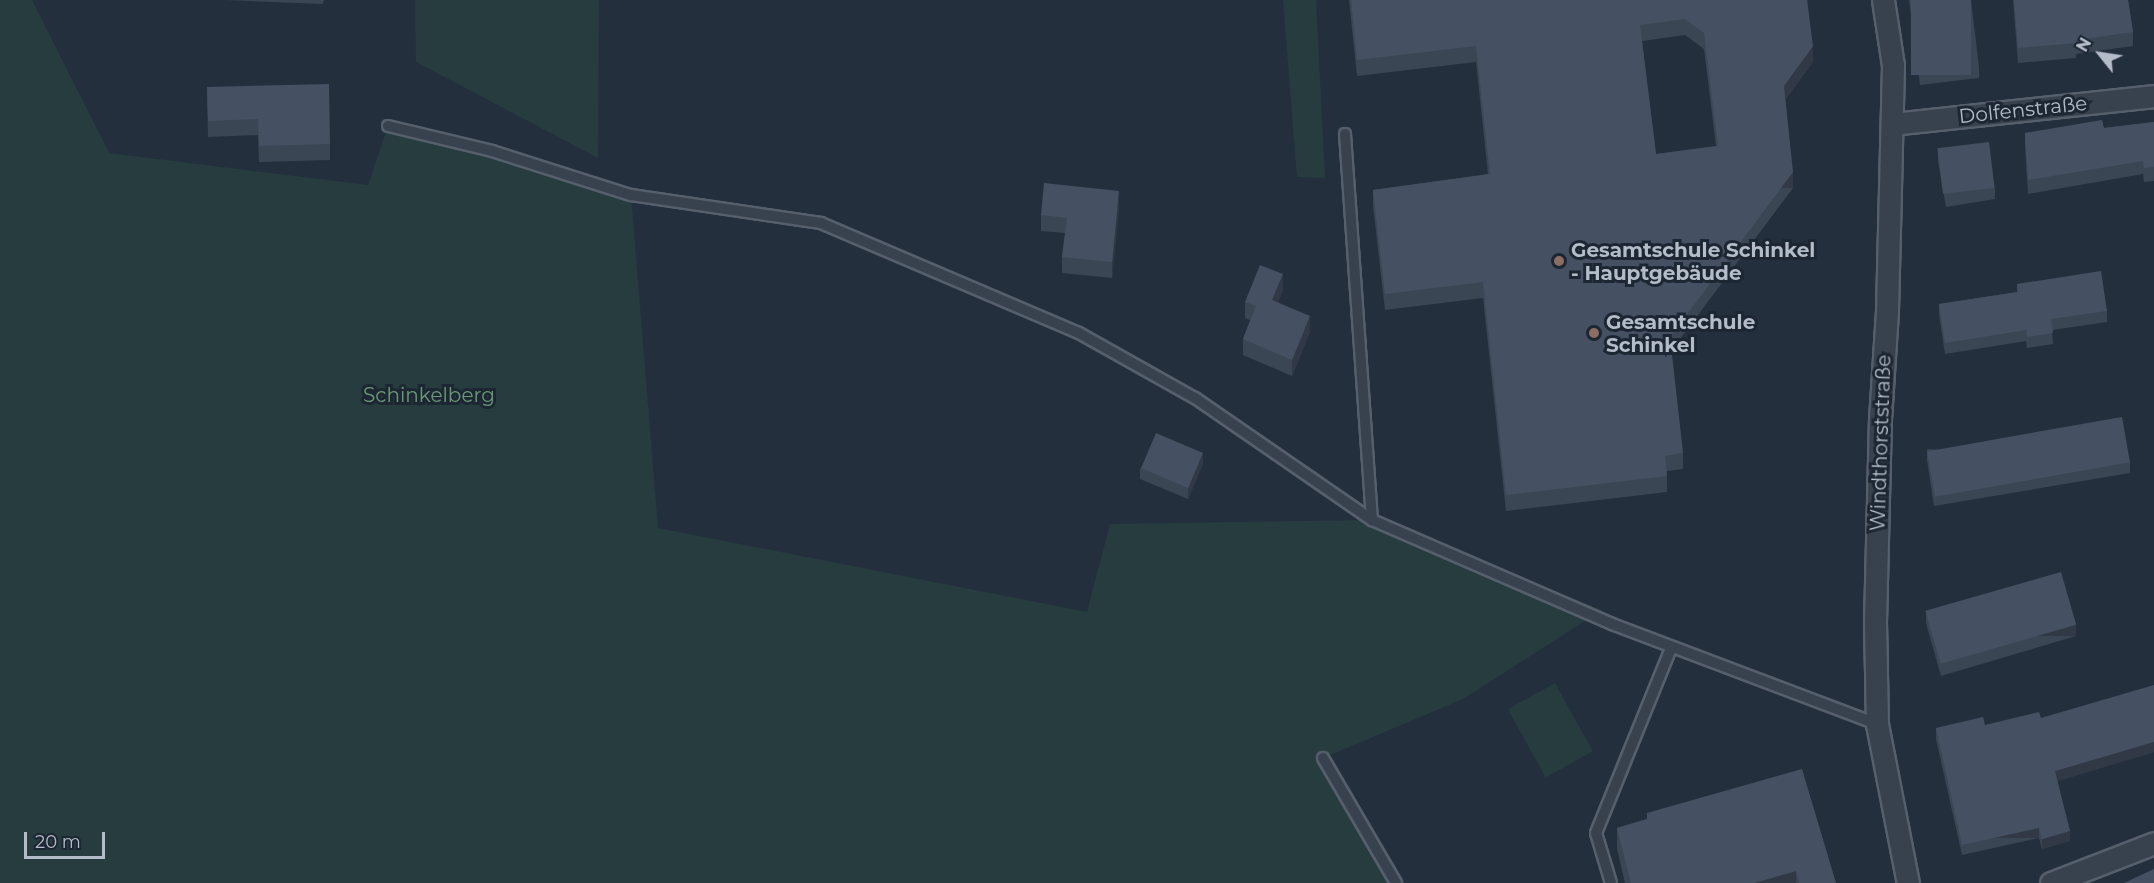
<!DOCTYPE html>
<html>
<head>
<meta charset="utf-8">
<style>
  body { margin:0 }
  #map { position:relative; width:2154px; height:883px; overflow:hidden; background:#242f3e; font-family:Montserrat,sans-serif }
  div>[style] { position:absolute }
  .green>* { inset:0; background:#263c3f; transform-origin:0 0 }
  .roads { filter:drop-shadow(2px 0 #565f6c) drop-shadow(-2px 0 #565f6c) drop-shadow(0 2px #565f6c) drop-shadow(0 -2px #565f6c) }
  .lane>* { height:10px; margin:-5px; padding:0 5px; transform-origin:5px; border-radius:5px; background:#38414e }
  .street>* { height:21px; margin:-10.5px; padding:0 10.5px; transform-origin:10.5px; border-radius:10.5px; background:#38414e }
  .wall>* { inset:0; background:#3b4654 }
  .shaded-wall>* { inset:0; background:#303945; transform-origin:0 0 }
  .building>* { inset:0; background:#455162; transform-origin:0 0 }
  .dots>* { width:16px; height:16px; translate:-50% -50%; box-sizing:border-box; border:3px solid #1d2633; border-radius:50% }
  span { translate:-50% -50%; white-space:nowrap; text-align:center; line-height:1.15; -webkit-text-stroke:6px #1d2633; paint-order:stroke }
  .street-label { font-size:20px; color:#b4bcc9 }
  .poi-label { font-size:20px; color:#b4bcc9; font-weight:700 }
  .left { translate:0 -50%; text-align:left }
  .park-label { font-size:20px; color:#6b9a76 }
  .north { position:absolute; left:2070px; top:24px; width:60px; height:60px; -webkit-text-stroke:4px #1d2633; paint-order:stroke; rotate:300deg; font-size:16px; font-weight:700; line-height:24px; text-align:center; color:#b4bcc9 }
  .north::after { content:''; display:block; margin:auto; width:21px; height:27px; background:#b4bcc9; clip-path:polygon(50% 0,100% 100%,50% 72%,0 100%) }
  .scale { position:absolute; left:24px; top:832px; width:81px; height:27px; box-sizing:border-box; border:3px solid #b4bcc9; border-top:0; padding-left:8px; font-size:18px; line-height:21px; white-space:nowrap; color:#b4bcc9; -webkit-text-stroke:4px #1d2633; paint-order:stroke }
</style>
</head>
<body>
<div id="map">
  <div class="green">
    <i style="clip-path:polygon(0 0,32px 0,109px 153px,368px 185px,388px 126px,631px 195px,658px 528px,1087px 612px,1110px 524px,1372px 520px,1602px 610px,1463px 699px,1323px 758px,1396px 883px,0 883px)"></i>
    <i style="clip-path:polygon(415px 0,599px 0,598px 158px,416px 62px)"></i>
    <i style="clip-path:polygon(1283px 0,1316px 0,1325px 178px,1297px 177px)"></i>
    <i style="left:1555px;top:683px;width:78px;height:54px;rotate:61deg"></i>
  </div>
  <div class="roads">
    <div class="lane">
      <i style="left:388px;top:126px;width:107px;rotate:13.5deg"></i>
      <i style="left:492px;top:151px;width:146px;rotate:17.6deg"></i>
      <i style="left:631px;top:195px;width:192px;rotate:8.4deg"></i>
      <i style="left:821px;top:223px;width:280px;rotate:23.1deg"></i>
      <i style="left:1079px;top:333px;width:133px;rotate:29.3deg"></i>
      <i style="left:1195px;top:398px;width:215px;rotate:34.6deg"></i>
      <i style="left:1372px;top:520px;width:262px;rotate:23.4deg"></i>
      <i style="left:1612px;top:624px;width:283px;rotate:20.7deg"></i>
      <i style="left:1345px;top:134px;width:387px;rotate:86deg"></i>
      <i style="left:1323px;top:758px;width:145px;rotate:59.7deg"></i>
      <i style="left:1611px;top:883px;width:52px;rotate:-106.7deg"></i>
      <i style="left:1596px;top:833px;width:200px;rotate:-67.9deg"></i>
    </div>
    <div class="street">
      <i style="left:1883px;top:0;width:66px;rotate:81.3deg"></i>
      <i style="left:1893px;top:65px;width:246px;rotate:91.4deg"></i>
      <i style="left:1887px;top:311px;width:107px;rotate:93.7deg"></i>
      <i style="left:1880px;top:418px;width:203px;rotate:91.4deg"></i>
      <i style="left:1875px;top:621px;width:103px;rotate:88.9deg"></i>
      <i style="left:1877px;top:724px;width:162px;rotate:79deg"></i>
      <i style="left:1892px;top:124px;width:263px;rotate:-6.1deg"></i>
      <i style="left:2051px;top:883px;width:110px;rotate:-21.2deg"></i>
    </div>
  </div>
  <div class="wall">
    <i style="clip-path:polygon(226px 0,324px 0,323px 4px)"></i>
    <i style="clip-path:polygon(evenodd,1349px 0,1807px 0,1813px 62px,1785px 100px,1793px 188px,1671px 351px,1683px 453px,1683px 469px,1667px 471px,1667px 492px,1506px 511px,1483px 298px,1385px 310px,1373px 206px,1373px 190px,1488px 174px,1476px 62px,1357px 76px,1349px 0,1685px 35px,1704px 49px,1716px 146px,1656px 154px,1642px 41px,1685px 35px)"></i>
    <i style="clip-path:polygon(1909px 0,1971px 0,1979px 67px,1979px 78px,1920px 85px)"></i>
    <i style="clip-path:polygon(2013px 0,2128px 0,2133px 32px,2133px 46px,2076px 54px,2076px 58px,2018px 63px)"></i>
    <i style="clip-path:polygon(207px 87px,330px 144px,330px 160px,259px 162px,258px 135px,208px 137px)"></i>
    <i style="clip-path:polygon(2154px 122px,2154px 181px,2144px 182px,2143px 174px,2028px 194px,2025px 147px,2025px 133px,2104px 128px)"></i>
    <i style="clip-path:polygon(1938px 150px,1995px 188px,1995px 199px,1946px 207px,1938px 161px)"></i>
    <i style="clip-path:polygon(1119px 207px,1112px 278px,1062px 273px,1062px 257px,1065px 233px,1041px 231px,1041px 215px)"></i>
    <i style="clip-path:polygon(2017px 284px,2107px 311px,2107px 322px,2052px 330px,2053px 344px,2027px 348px,2026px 341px,1945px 354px,1939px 315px,1939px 304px,2017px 292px)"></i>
    <i style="clip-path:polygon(1283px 290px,1278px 302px,1310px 332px,1292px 376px,1243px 355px,1243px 339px,1250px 320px,1245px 318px,1245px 302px)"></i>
    <i style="clip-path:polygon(1927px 449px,2130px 462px,2130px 473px,1934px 506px,1927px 460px)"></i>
    <i style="clip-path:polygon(1203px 464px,1188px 499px,1140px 479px,1140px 468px)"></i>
    <i style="clip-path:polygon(1926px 612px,2076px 636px,1941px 676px,1926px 623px)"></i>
    <i style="clip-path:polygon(2041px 718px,2154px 752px,2057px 781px,2070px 841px,2042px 849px,2039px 838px,1962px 855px,1936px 739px,1936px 728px,1985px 725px)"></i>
    <i style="clip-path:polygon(1647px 813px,1836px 883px,1625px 883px,1617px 849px,1617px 828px,1647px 819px)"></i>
  </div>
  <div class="shaded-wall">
    <i style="clip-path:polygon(1813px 46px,1813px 62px,1784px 102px,1784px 86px)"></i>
    <i style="left:1793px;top:172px;width:16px;height:206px;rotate:90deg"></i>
    <i style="clip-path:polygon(1119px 191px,1119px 207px,1112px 278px,1112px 262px)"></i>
    <i style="clip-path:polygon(1283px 274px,1283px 290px,1272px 316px,1272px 300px)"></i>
    <i style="clip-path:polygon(1310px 316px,1310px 332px,1292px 376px,1292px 360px)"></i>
    <i style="clip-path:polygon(1203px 453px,1203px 464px,1188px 499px,1188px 488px)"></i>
    <i style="left:2076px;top:625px;width:11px;height:141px;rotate:90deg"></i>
    <i style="clip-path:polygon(2154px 742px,2154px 752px,2055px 782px,2055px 771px)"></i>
    <i style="left:2039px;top:828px;width:10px;height:79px;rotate:90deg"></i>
    <i style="clip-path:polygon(2070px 831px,2070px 841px,2042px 849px,2042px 839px)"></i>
    <i style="clip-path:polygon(1796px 871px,1796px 883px,1754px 883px)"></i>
  </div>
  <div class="building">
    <i style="clip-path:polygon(evenodd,1351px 0,1807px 0,1813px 46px,1784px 86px,1793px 172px,1670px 337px,1683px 453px,1665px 456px,1667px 476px,1506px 495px,1483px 282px,1385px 294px,1373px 190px,1490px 174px,1476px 46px,1357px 60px,1351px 0,1685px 19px,1704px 33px,1718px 146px,1656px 154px,1640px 25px,1685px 19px)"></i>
    <i style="left:1911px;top:0;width:60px;height:75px"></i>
    <i style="clip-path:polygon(2014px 0,2128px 0,2133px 32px,2076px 40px,2076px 43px,2018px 48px)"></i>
    <i style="clip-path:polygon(329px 84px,330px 144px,259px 146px,258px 119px,208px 121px,207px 87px)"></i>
    <i style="clip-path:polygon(2102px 120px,2104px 128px,2154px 122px,2154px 167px,2144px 168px,2143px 161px,2028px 180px,2025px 133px)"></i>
    <i style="left:1989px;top:142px;width:46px;height:52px;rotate:83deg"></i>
    <i style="clip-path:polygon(1044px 183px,1119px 191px,1112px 262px,1062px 257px,1067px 218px,1041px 215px)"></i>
    <i style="clip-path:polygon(1260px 265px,1283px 274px,1272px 300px,1310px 316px,1292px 360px,1243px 339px,1256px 306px,1245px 302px)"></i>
    <i style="clip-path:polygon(2101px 271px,2107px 311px,2051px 319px,2053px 333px,2027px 337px,2026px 330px,1945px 343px,1939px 304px,2018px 292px,2017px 284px)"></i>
    <i style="left:2122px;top:417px;width:46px;height:198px;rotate:80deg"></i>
    <i style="left:1156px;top:433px;width:51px;height:38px;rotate:23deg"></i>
    <i style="left:2061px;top:572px;width:55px;height:141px;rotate:74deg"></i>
    <i style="clip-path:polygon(2154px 685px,2154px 742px,2055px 771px,2070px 831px,2042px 839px,2039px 828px,1962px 845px,1936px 728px,1983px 717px,1985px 725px,2039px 712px,2041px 718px)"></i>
    <i style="clip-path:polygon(1802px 769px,1836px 883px,1799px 883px,1796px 871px,1754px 883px,1631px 883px,1617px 828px,1647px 819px,1647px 813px)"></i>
    <i style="clip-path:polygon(2154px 869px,2154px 883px,2124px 883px)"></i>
  </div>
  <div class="dots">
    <i style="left:1559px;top:261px;background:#8d6e63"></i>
    <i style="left:1594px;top:333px;background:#8d6e63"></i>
  </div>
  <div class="street-label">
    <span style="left:2023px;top:110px;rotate:-6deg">Dolfenstraße</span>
    <span style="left:1881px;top:443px;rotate:-88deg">Windthorststraße</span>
  </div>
  <div class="poi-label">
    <span class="left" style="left:1571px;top:262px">Gesamtschule Schinkel<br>- Hauptgebäude</span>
    <span class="left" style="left:1606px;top:334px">Gesamtschule<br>Schinkel</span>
  </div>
  <div class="park-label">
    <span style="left:429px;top:395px">Schinkelberg</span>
  </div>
  <div class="north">N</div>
  <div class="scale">20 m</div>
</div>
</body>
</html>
